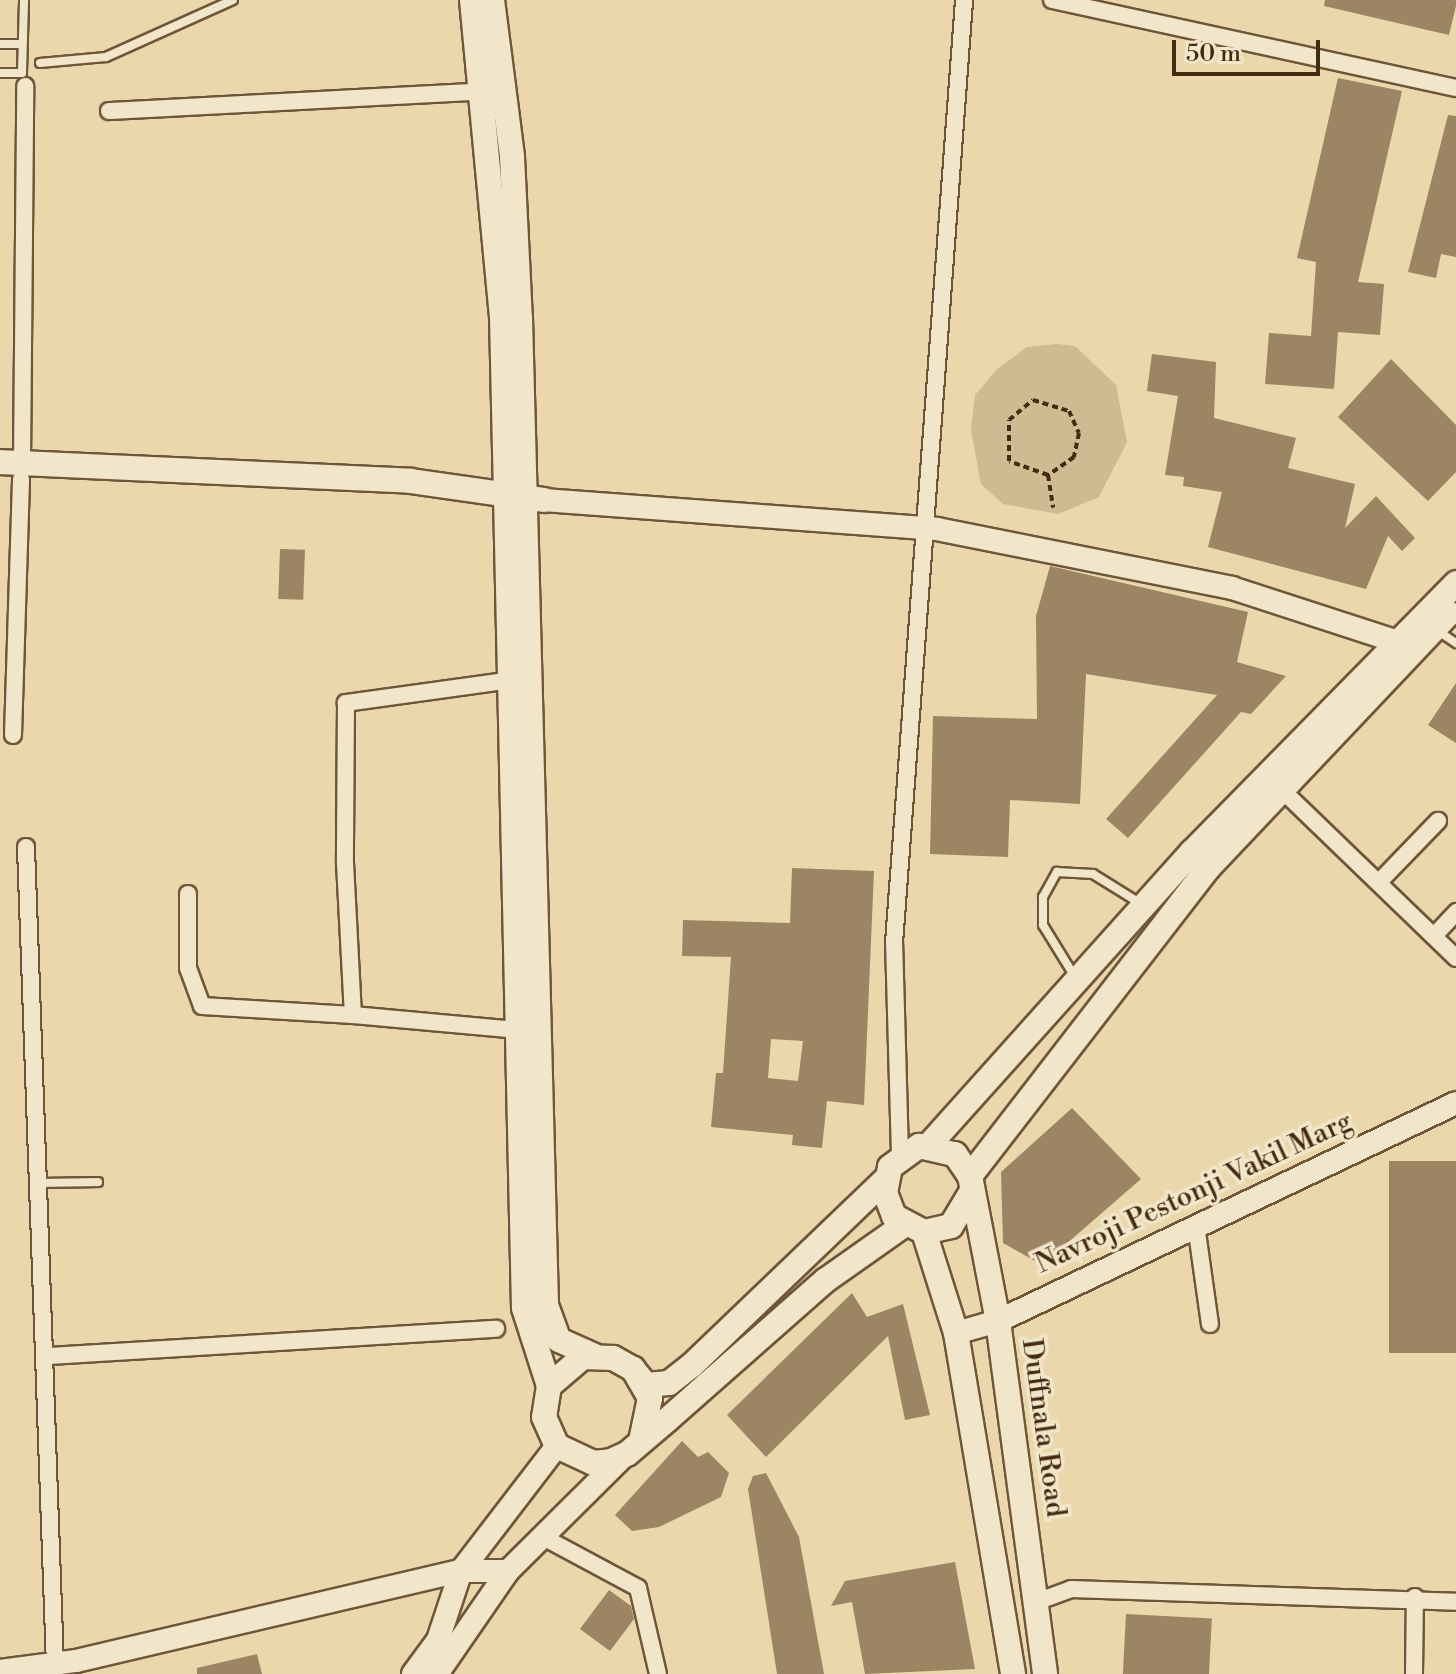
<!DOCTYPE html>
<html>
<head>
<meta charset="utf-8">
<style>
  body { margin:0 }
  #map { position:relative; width:1456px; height:1674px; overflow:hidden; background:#ead8ac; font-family:"Libre Bodoni",serif }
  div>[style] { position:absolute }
  .green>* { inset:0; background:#cebb92 }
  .building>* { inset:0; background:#9b8563; transform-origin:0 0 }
  .path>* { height:4px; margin-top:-2px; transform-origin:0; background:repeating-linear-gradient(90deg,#462b13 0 6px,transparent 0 10px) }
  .roads { filter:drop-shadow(2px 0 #6f5639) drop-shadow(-2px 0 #6f5639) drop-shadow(0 2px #6f5639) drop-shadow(0 -2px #6f5639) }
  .service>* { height:8px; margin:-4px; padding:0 4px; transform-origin:4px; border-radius:4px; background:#f1e6c9 }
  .minor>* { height:16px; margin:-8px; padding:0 8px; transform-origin:8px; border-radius:8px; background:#f1e6c9 }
  .tertiary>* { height:22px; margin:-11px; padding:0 11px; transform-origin:11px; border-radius:11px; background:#f1e6c9 }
  .secondary>* { height:24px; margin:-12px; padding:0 12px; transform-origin:12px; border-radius:12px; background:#f1e6c9 }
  span { translate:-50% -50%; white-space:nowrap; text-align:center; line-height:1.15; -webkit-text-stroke:7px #f1e6c9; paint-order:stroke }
  .street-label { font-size:28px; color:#462b13 }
  .scale { position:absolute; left:1172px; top:40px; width:148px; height:36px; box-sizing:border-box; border:4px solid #462b13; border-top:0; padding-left:10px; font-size:24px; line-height:28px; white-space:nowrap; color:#462b13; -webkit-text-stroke:6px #f1e6c9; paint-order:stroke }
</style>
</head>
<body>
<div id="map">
  <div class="green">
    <i style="clip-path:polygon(1057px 344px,1075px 346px,1116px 385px,1127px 442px,1099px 497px,1058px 514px,1003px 504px,981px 484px,971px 430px,975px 395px,996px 370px,1027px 347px)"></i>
  </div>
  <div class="building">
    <i style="clip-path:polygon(1325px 0,1456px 0,1456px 6px,1449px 35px,1324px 6px)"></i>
    <i style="clip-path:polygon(1338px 78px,1402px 91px,1358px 282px,1384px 284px,1380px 335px,1338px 332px,1334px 389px,1265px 384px,1269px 333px,1311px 336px,1316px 262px,1297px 258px)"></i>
    <i style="clip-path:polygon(1448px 115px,1456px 116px,1456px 257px,1441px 254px,1436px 278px,1408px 272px)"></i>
    <i style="clip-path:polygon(1152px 354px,1216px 362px,1214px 418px,1296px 438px,1288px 468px,1355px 484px,1345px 528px,1376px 496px,1415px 538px,1402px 551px,1388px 536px,1366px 589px,1208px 547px,1222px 492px,1183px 486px,1184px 477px,1165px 475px,1178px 396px,1147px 391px)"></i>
    <i style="clip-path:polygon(1391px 359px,1456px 425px,1456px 472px,1428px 501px,1338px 417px)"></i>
    <i style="left:280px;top:549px;width:25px;height:50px;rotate:2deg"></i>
    <i style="clip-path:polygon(1050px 566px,1248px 612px,1237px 662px,1286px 676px,1251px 714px,1241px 712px,1128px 838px,1106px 819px,1217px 695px,1086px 674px,1080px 804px,1010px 800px,1008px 857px,930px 854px,933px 716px,1037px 719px,1036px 616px)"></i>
    <i style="clip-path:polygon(1456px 683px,1456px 743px,1428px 725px)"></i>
    <i style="clip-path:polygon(evenodd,792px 868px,874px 871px,864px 1105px,827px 1101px,822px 1148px,792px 1145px,793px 1135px,711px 1127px,716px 1073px,723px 1073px,731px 957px,682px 956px,683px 920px,790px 923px,792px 868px,771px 1039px,803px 1041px,798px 1081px,768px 1078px,771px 1039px)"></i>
    <i style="clip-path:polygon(1072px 1108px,1141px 1179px,1042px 1265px,1003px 1243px,1001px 1172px)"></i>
    <i style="left:1456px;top:1161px;width:192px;height:67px;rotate:90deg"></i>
    <i style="clip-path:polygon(852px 1293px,867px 1317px,903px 1304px,930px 1415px,905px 1420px,888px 1336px,766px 1457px,727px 1415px)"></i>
    <i style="clip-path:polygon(682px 1441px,698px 1457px,708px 1452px,729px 1473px,721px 1497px,659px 1527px,632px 1531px,615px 1515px)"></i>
    <i style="clip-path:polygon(766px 1473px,799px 1537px,824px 1674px,777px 1674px,748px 1489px,753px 1476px)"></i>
    <i style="clip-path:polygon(955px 1562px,975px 1669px,865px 1674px,852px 1602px,831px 1606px,845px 1581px)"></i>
    <i style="clip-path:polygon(609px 1590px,631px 1606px,634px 1619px,610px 1651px,580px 1629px)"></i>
    <i style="left:1126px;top:1614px;width:86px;height:60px;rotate:3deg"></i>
    <i style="clip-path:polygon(257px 1654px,262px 1674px,197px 1674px,197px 1668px)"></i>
  </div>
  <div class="path">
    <i style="left:1048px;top:475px;width:41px;rotate:-160.3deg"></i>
    <i style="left:1009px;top:461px;width:41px;rotate:-90deg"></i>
    <i style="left:1009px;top:420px;width:31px;rotate:-40deg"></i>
    <i style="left:1033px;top:400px;width:38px;rotate:17deg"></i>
    <i style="left:1069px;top:411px;width:24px;rotate:66deg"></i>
    <i style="left:1079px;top:433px;width:25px;rotate:102deg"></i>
    <i style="left:1074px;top:457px;width:32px;rotate:145deg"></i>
    <i style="left:1048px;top:475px;width:33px;rotate:81deg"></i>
  </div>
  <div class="roads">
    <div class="service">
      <i style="left:0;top:44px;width:22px"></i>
      <i style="left:40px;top:63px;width:66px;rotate:-5.2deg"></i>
      <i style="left:106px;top:57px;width:139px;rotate:-24.2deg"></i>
      <i style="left:0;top:73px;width:22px"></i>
      <i style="left:22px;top:73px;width:73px;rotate:-88.4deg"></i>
      <i style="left:1438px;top:631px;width:22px;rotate:34deg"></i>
      <i style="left:1075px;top:977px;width:61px;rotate:-121.6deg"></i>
      <i style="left:1043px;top:925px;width:28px;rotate:-90deg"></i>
      <i style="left:1043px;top:897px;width:29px;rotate:-61deg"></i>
      <i style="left:1057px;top:872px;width:36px;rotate:3deg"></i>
      <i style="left:1093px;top:874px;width:59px;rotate:31.8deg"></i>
      <i style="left:42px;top:1183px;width:56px;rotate:-1deg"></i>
    </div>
    <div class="minor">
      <i style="left:1052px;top:0;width:413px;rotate:12.3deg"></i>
      <i style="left:109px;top:111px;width:378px;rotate:-3deg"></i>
      <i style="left:22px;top:463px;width:377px;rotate:-89.5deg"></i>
      <i style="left:512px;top:680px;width:168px;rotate:172.1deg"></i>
      <i style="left:346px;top:703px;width:160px;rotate:90.4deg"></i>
      <i style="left:345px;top:863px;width:152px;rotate:87deg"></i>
      <i style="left:353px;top:1015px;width:167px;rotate:5.2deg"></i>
      <i style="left:13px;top:735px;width:256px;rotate:-88.2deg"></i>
      <i style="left:1282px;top:790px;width:242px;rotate:44deg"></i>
      <i style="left:26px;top:847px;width:818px;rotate:87.97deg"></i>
      <i style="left:1379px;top:882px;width:85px;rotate:-46deg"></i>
      <i style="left:188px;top:894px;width:74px;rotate:90deg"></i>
      <i style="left:188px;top:968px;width:40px;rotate:69.8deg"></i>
      <i style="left:202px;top:1006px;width:151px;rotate:3.4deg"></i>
      <i style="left:1434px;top:936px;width:33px;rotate:-47deg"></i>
      <i style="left:900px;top:1155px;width:212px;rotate:-91.6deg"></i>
      <i style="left:894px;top:943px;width:946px;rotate:-85.75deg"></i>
      <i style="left:1196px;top:1225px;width:100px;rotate:82deg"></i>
      <i style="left:49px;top:1356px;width:448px;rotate:-3.5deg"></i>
      <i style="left:543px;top:1537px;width:108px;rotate:28.2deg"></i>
      <i style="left:638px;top:1588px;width:88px;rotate:76.9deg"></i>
      <i style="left:1036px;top:1602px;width:37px;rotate:-20deg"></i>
      <i style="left:1071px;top:1589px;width:385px;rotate:1.9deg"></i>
      <i style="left:1414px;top:1674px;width:77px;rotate:-89.3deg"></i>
    </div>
    <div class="tertiary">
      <i style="left:544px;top:500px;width:394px;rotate:4.2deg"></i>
      <i style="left:937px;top:529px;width:301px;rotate:11.3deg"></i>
      <i style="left:1232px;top:588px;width:191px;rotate:18deg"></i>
      <i style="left:956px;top:1333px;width:44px;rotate:-15.9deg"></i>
      <i style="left:998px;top:1321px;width:507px;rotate:-25.45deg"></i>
      <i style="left:0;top:1671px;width:77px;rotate:-7.5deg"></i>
      <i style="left:76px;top:1661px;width:395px;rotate:-13.2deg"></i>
      <i style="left:461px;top:1571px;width:47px"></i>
      <i style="left:413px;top:1674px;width:42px;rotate:-53.7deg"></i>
      <i style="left:438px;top:1640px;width:73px;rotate:-71.6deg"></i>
      <i style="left:461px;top:1571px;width:158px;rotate:-52.5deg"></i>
      <i style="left:437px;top:1674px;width:125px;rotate:-55.4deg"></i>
      <i style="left:508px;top:1571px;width:166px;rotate:-44.8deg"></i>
    </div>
    <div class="secondary">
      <i style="left:472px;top:0;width:317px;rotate:84.6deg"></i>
      <i style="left:502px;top:316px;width:992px;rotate:88.73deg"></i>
      <i style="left:524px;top:1308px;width:82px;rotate:72.2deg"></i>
      <i style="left:492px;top:0;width:158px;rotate:82.7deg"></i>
      <i style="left:512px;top:157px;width:161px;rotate:87.2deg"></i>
      <i style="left:520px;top:318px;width:987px;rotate:88.49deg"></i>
      <i style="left:546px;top:1305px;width:37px;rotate:70deg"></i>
      <i style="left:559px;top:1340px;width:39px;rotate:24deg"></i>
      <i style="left:0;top:462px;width:411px;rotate:2.6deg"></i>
      <i style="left:411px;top:481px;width:134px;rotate:8.1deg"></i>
      <i style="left:929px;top:1145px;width:394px;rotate:-48.1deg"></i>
      <i style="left:1192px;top:852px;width:377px;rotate:-45.5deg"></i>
      <i style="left:970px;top:1176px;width:391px;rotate:-52.3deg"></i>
      <i style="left:1209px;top:867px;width:349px;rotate:-46.6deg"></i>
      <i style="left:972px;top:1191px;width:41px;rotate:121deg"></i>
      <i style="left:951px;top:1226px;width:28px;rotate:167deg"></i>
      <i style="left:924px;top:1232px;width:34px;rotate:-152deg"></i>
      <i style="left:894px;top:1216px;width:25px;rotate:-111deg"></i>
      <i style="left:885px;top:1193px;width:26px;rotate:-79deg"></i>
      <i style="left:890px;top:1167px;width:36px;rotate:-36deg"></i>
      <i style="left:919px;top:1146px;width:37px;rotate:13deg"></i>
      <i style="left:955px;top:1154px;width:27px;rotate:56deg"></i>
      <i style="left:970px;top:1176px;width:148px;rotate:79.1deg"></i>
      <i style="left:998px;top:1321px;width:356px;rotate:82.4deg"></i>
      <i style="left:924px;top:1232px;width:106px;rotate:72.4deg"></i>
      <i style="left:956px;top:1333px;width:346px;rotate:80.5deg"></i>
      <i style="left:637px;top:1374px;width:14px;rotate:51deg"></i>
      <i style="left:646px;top:1385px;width:23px;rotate:-5deg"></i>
      <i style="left:669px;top:1383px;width:28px;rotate:-38deg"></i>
      <i style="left:691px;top:1366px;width:269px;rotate:-43.8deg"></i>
      <i style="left:641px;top:1441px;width:44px;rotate:-78.2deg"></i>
      <i style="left:650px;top:1398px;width:34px;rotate:-120deg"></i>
      <i style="left:633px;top:1369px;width:23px;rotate:-151deg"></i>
      <i style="left:613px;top:1358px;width:30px;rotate:-178deg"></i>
      <i style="left:583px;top:1357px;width:45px;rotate:139.5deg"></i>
      <i style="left:549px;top:1386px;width:31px;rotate:99deg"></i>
      <i style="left:544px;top:1417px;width:32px;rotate:66deg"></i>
      <i style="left:557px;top:1446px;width:40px;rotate:25deg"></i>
      <i style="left:593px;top:1463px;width:18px;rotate:-6deg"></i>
      <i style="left:611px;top:1461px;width:17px;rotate:-24deg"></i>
      <i style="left:627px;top:1454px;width:52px;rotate:-40.4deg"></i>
      <i style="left:667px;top:1420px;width:212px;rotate:-41.4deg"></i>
      <i style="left:826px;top:1280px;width:95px;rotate:-35.2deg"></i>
    </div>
  </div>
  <div class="street-label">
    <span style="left:1194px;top:1193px;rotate:-25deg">Navroji Pestonji Vakil Marg</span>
    <span style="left:1043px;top:1428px;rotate:82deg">Duffnala Road</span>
  </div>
  <div class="scale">50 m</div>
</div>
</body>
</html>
